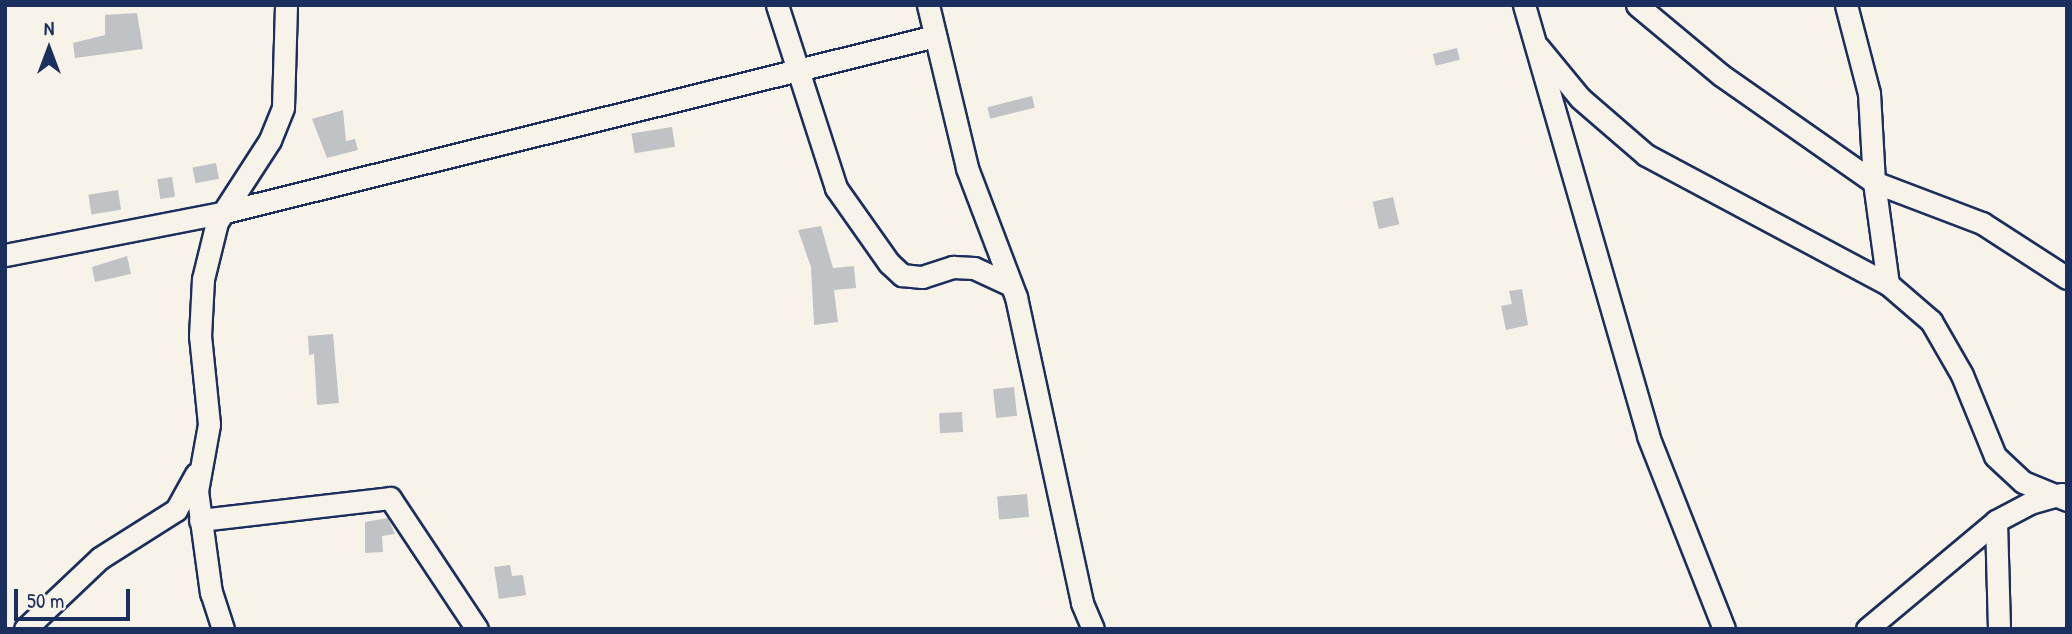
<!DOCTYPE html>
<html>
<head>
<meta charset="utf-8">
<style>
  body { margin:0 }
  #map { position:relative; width:2072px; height:634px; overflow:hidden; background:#f7f3e8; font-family:"Patrick Hand",sans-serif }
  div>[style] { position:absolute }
  .building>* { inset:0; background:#c0c3c5; transform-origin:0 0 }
  .roads { filter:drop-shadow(2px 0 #1b2f5e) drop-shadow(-2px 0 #1b2f5e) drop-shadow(0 2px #1b2f5e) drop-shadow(0 -2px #1b2f5e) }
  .minor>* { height:21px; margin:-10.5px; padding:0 10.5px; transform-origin:10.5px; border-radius:10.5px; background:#f7f3e8 }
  span { translate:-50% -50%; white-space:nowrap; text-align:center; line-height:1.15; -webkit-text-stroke:5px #f7f3e8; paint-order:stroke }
  .frame { position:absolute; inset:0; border:7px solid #1b2f5e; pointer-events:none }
  .north { position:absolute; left:14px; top:14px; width:70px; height:70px; -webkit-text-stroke:5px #f7f3e8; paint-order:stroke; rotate:0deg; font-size:19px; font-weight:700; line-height:28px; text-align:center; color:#1b2f5e }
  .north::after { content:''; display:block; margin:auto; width:24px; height:32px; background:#1b2f5e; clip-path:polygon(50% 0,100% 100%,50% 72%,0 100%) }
  .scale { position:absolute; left:14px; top:589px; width:116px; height:32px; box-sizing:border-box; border:4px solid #1b2f5e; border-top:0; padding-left:9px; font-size:21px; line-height:24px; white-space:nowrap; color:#1b2f5e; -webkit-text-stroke:5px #f7f3e8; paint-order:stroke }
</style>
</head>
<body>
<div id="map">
  <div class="building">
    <i style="clip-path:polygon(137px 13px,143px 49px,75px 58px,73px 43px,105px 35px,105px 15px)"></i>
    <i style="left:1457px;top:48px;width:12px;height:25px;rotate:76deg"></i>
    <i style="left:1032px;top:96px;width:12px;height:46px;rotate:76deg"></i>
    <i style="clip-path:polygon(343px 110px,346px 141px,355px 139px,358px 150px,327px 158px,312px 119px)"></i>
    <i style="left:672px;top:127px;width:20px;height:41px;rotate:81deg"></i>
    <i style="left:216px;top:163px;width:16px;height:24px;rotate:79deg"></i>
    <i style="left:172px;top:177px;width:20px;height:15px;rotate:81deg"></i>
    <i style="left:118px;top:190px;width:20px;height:30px;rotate:81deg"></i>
    <i style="left:1393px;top:197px;width:28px;height:21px;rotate:77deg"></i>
    <i style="clip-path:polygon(821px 226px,833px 268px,854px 266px,856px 288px,834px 290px,838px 322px,814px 325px,811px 267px,798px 230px)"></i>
    <i style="clip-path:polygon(127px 256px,131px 274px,95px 282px,92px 267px)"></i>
    <i style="clip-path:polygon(1522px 289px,1528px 325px,1506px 330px,1501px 306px,1512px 304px,1509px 291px)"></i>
    <i style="clip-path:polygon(333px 334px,339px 403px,317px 405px,314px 354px,309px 355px,308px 336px)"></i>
    <i style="left:1014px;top:387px;width:29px;height:21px;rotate:84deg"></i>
    <i style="left:962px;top:412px;width:20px;height:23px;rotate:87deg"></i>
    <i style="left:1027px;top:494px;width:23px;height:30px;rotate:85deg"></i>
    <i style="clip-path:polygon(388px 518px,395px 534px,382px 536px,383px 552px,365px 553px,365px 522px)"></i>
    <i style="clip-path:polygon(510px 565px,512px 576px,523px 575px,526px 595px,499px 599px,494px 567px)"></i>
  </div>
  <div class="roads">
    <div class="minor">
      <i style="left:777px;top:5px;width:192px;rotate:72.1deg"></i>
      <i style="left:836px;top:188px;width:92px;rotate:54.8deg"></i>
      <i style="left:889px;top:263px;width:18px;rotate:43deg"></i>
      <i style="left:902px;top:275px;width:20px;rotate:6deg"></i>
      <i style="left:922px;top:277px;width:33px;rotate:-18deg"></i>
      <i style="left:953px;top:267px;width:21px;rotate:3deg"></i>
      <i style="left:974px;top:268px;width:41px;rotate:24.7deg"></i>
      <i style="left:928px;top:5px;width:168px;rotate:76.5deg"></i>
      <i style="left:967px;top:168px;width:138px;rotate:69.2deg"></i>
      <i style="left:1016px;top:297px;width:313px;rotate:77.8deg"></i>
      <i style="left:1082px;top:603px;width:28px;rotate:67deg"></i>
      <i style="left:1524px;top:5px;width:448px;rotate:73.9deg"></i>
      <i style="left:1648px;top:436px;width:207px;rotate:68.5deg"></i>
      <i style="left:1637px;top:5px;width:109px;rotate:39.8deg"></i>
      <i style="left:1721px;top:75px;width:187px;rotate:35deg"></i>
      <i style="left:1874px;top:182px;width:116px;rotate:20.8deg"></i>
      <i style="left:1982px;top:223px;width:101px;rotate:32.9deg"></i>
      <i style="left:1846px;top:5px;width:91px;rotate:75.4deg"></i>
      <i style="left:1869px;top:93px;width:89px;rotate:86.8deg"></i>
      <i style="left:1874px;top:182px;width:103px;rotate:82.2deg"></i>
      <i style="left:1888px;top:284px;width:57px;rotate:40.7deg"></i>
      <i style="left:1931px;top:321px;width:62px;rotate:60.1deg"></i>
      <i style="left:1962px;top:375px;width:87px;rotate:67.8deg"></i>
      <i style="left:1995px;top:456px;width:38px;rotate:43deg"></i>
      <i style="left:2023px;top:482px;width:48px;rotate:22.2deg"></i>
      <i style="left:1538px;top:47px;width:66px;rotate:50.5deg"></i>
      <i style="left:1580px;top:98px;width:87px;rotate:40.8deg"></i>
      <i style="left:1646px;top:155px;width:274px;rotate:28.1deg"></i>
      <i style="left:5px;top:255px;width:220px;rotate:-11deg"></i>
      <i style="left:221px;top:213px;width:736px;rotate:-13.92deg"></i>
      <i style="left:200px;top:520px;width:191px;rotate:-6.6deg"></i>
      <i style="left:390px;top:498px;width:157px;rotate:56.4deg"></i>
      <i style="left:1996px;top:521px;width:108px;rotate:88.4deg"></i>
      <i style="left:25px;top:629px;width:103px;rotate:-43.4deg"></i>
      <i style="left:100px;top:558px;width:90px;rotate:-32.3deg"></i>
      <i style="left:176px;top:510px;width:41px;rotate:-60.9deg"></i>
      <i style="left:223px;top:629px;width:38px;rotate:-108deg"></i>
      <i style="left:211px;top:593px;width:103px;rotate:-97.8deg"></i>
      <i style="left:197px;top:491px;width:68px;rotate:-79.8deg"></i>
      <i style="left:209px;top:424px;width:88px;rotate:-95.8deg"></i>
      <i style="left:200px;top:336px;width:57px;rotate:-87deg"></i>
      <i style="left:203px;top:279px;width:59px;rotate:-76.2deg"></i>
      <i style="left:217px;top:222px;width:98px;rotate:-57.1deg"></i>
      <i style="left:270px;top:140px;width:35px;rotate:-68deg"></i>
      <i style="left:283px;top:107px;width:102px;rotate:-88.3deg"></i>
      <i style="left:1867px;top:629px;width:168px;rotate:-39.9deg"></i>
      <i style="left:1996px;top:521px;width:38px;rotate:-28deg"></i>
      <i style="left:2030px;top:503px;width:33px;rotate:-16deg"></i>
    </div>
  </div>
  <div class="frame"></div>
  <div class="north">N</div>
  <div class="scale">50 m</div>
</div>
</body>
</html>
